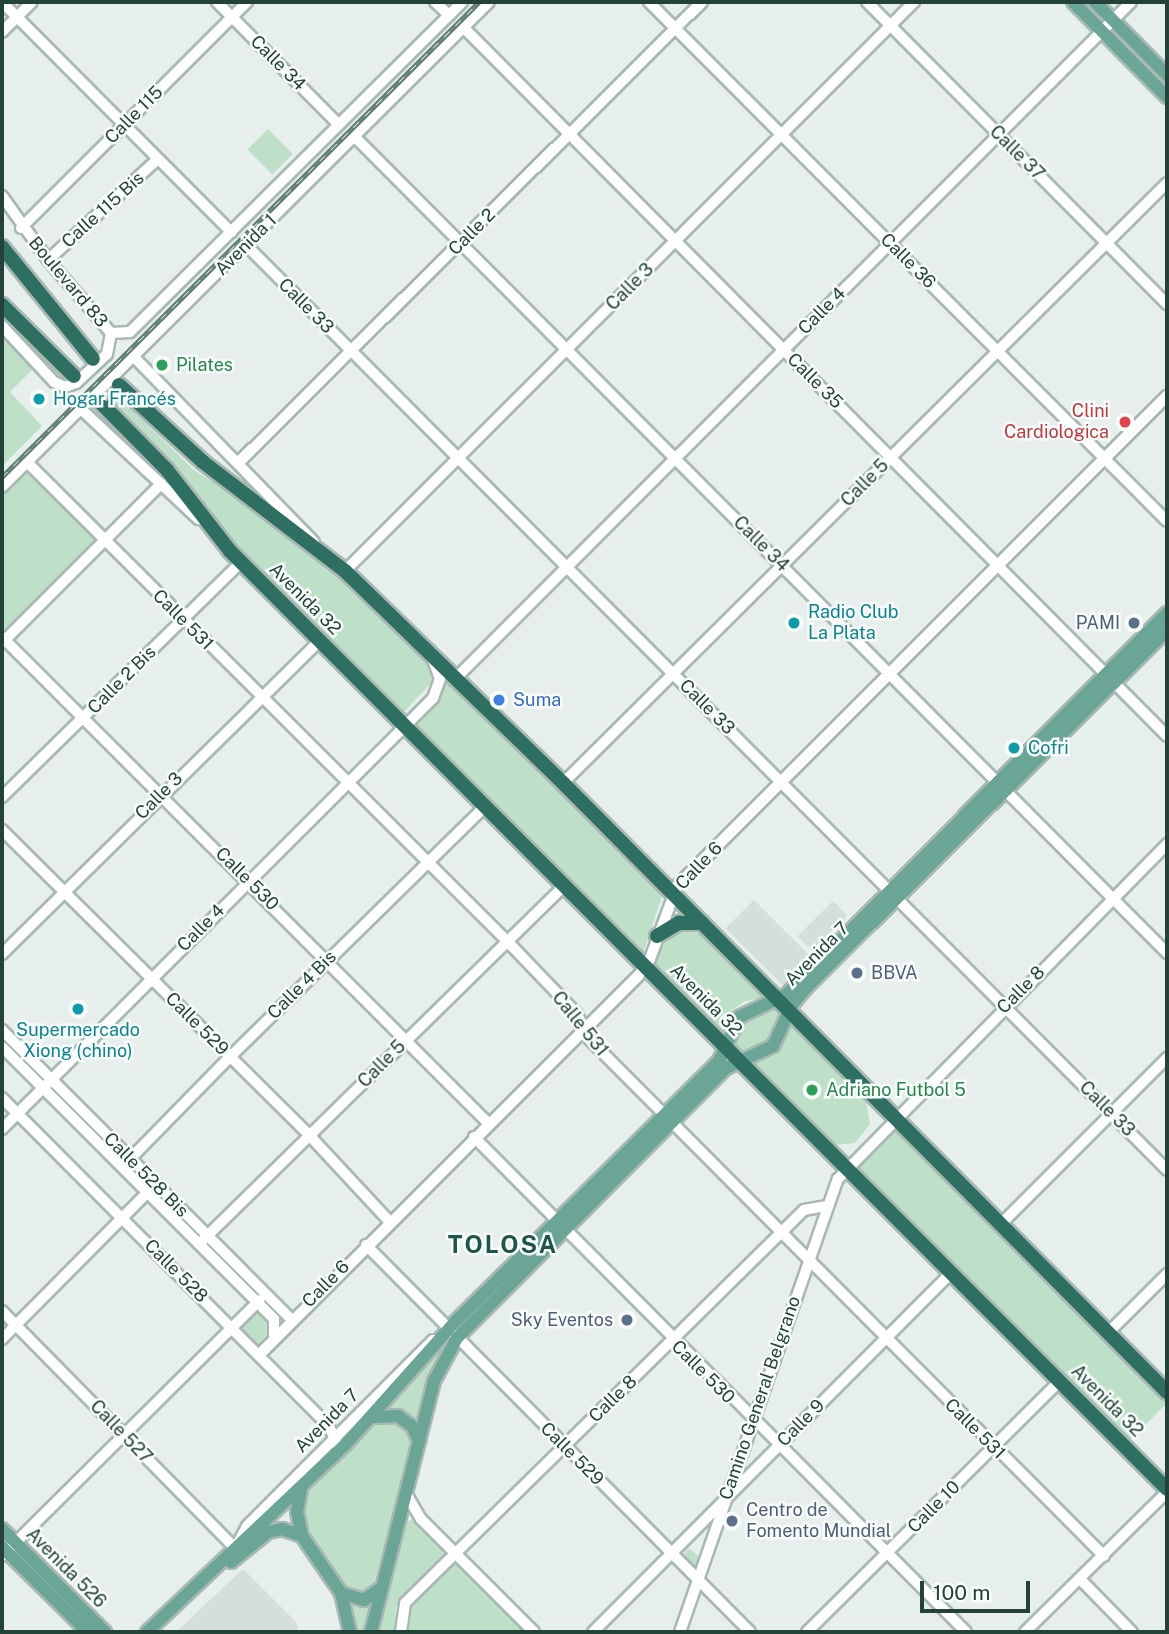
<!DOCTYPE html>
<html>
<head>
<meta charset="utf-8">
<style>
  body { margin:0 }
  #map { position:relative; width:1169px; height:1634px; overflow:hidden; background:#e6efeb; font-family:"Public Sans",sans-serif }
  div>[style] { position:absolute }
  .built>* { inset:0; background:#d4dfda; transform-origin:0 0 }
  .green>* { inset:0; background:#bfe0c8; transform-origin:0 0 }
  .highway-tunnel>* { height:14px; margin-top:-7px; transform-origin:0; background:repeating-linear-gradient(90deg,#bfccc8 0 14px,transparent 0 21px) }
  .roads { filter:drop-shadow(2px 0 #a8b8b2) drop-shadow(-2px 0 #a8b8b2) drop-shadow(0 2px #a8b8b2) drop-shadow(0 -2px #a8b8b2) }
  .minor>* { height:10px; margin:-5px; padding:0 5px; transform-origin:5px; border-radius:5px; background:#fff }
  .major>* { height:12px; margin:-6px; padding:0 6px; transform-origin:6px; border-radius:6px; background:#6aa596 }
  .highway>* { height:14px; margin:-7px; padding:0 7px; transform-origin:7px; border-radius:7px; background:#2f6f62 }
  .rail>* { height:5px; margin-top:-2.5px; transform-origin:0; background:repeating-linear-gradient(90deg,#f7fbf9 0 8px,#5f7d75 0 16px); box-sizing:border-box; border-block:2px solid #5f7d75 }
  .dots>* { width:19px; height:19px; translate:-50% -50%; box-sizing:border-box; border:4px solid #f7fbf9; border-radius:50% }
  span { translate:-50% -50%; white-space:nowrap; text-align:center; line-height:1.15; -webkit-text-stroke:5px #f7fbf9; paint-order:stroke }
  .street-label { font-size:18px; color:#24423a }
  .leisure-label { font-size:18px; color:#27864d }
  .left { translate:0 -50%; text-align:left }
  .culture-label { font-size:18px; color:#0d838f }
  .health-label { font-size:18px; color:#be3a42 }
  .right { translate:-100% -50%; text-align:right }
  .service-label { font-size:18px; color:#4e5e75 }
  .shop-label { font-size:18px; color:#366cbe }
  .district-label { font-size:24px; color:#1f5548; font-weight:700; letter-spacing:2px }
  .frame { position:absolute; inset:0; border:4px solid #24423a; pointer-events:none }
  .scale { position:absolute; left:920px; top:1581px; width:110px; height:32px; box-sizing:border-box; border:4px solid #24423a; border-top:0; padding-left:9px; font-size:21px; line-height:24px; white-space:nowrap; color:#24423a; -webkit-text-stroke:5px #f7fbf9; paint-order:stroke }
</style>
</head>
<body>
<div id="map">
  <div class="built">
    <i style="left:754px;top:900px;width:82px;height:40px;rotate:45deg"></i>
    <i style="left:833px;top:901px;width:20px;height:50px;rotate:45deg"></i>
    <i style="clip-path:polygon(243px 1569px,297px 1623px,298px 1632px,176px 1632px)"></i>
  </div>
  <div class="green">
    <i style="left:268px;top:129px;width:35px;height:29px;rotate:45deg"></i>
    <i style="clip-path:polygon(2px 337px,33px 369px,10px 392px,42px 426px,2px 466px)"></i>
    <i style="clip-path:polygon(111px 390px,195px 471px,285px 524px,431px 668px,431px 683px,403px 713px,229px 545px,102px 400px)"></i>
    <i style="clip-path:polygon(26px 471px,95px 539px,2px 633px,2px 492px)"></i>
    <i style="clip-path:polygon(445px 677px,662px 896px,643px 954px,412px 725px,441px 695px)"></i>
    <i style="clip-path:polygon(680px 929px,701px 934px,763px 998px,745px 1001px,731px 1011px,721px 1036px,656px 967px,655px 954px,663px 937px)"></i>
    <i style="clip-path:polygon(772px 1007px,781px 1015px,781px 1028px,758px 1053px,742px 1054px,733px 1046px,743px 1020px)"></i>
    <i style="clip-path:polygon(790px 1024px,866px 1101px,870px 1124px,855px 1143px,833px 1145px,748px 1064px,776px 1055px)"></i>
    <i style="left:893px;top:1127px;width:389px;height:56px;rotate:45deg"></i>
    <i style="clip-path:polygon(255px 1307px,272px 1323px,272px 1330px,257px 1345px,237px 1326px)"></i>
    <i style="clip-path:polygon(447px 1343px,432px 1369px,417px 1427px,386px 1411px)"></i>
    <i style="clip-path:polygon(394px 1419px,408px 1426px,414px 1437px,372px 1589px,358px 1595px,344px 1589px,304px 1530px,300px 1513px,303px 1494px,376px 1420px)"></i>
    <i style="clip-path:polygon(410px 1520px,417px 1521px,448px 1553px,396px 1606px,395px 1632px,377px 1632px,402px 1525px)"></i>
    <i style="clip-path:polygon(689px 1548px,699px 1557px,695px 1572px,680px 1559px)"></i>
    <i style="clip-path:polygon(457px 1562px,527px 1632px,404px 1632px,405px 1609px)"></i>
    <i style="clip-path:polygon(372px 1602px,366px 1632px,354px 1632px,349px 1604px)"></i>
  </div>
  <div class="highway-tunnel">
    <i style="left:93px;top:359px;width:37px;rotate:45deg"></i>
    <i style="left:74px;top:376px;width:37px;rotate:45deg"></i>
  </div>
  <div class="roads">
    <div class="minor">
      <i style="left:2px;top:2px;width:325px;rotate:45.1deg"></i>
      <i style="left:217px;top:2px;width:173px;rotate:45.2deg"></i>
      <i style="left:435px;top:2px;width:19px;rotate:43deg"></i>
      <i style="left:649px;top:2px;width:733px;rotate:45.06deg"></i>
      <i style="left:867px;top:2px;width:426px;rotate:45.2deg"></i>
      <i style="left:463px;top:27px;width:999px;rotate:45.2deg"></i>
      <i style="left:2px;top:32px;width:42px;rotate:-45deg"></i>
      <i style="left:354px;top:136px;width:1153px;rotate:45.14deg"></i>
      <i style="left:2px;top:196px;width:79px;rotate:54.3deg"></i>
      <i style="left:48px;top:260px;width:96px;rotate:49.2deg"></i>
      <i style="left:21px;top:228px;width:320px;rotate:-45deg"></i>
      <i style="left:246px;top:245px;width:1305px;rotate:45.12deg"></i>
      <i style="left:48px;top:260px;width:149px;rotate:-42.6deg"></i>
      <i style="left:2px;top:326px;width:76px;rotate:47.1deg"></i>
      <i style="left:54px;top:382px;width:12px;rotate:24deg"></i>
      <i style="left:65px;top:387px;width:12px;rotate:-20deg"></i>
      <i style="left:76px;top:383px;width:42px;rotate:-43.1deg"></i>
      <i style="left:107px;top:354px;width:21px;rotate:-79deg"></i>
      <i style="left:111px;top:333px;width:19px;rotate:-3deg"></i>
      <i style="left:130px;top:332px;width:468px;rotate:-44.8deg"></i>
      <i style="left:134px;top:357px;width:258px;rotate:45.8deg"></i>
      <i style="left:81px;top:409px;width:161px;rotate:43.2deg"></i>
      <i style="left:240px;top:461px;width:651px;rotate:-44.81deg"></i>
      <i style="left:27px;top:462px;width:678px;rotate:44.94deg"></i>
      <i style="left:507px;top:941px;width:101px;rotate:46.2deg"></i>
      <i style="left:577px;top:1014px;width:26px;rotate:65deg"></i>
      <i style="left:588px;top:1038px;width:731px;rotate:45.11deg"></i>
      <i style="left:2px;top:487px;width:687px;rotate:-44.88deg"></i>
      <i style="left:345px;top:571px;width:805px;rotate:-45deg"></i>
      <i style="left:2px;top:637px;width:687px;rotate:45deg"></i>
      <i style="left:2px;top:643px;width:225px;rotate:-45deg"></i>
      <i style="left:454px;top:680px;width:958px;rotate:-45.04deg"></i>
      <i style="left:563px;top:783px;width:851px;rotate:-44.81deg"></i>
      <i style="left:2px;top:797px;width:335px;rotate:-44.5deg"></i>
      <i style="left:2px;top:830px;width:434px;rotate:44.8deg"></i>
      <i style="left:310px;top:1136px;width:117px;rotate:47.1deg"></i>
      <i style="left:2px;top:954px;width:445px;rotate:-44.6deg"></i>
      <i style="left:2px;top:1030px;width:409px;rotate:45deg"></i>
      <i style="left:2px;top:1047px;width:385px;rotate:45deg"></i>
      <i style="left:274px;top:1319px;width:16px;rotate:90deg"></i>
      <i style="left:2px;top:1098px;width:463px;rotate:45.1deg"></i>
      <i style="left:329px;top:1426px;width:27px;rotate:66deg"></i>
      <i style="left:2px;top:1129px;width:610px;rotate:-45deg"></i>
      <i style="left:433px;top:698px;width:20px;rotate:-70deg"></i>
      <i style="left:440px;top:679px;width:20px;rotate:-110deg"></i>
      <i style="left:474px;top:1137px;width:698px;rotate:45.17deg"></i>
      <i style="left:126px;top:1170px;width:12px;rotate:-70deg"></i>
      <i style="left:130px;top:1159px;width:143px;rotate:-45.6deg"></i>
      <i style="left:230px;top:1057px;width:358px;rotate:-44.5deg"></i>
      <i style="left:1001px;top:1224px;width:235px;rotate:-45deg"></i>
      <i style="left:199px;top:1244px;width:513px;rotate:-44.45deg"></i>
      <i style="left:366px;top:1245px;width:545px;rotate:45.22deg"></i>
      <i style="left:2px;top:1311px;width:339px;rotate:45.5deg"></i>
      <i style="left:1109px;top:1332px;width:82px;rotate:-45deg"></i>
      <i style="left:2px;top:1339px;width:213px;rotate:-45.2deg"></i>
      <i style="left:260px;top:1354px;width:535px;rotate:-45deg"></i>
      <i style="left:638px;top:976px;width:21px;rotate:-55deg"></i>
      <i style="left:650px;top:959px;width:78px;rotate:-69.7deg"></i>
      <i style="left:677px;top:886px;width:693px;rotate:-45deg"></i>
      <i style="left:407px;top:1495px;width:28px;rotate:60deg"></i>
      <i style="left:421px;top:1519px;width:160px;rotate:45deg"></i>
      <i style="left:238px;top:1543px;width:19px;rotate:-62deg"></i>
      <i style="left:247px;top:1526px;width:263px;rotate:-45deg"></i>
      <i style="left:2px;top:1556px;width:363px;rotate:-44.8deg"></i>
      <i style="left:1081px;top:1580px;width:73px;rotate:45.6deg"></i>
      <i style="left:401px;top:1632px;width:29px;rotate:-82deg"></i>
      <i style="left:405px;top:1603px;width:560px;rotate:-44.57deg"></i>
      <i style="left:804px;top:1210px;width:22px;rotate:-10deg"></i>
      <i style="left:593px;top:1632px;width:507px;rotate:-45.08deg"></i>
      <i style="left:680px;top:1632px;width:480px;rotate:-70.8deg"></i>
      <i style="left:838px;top:1179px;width:470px;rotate:-45.5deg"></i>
      <i style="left:807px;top:1632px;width:356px;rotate:-44.8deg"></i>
      <i style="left:1025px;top:1632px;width:199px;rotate:-44.6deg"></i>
    </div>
    <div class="major">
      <i style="left:1073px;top:2px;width:134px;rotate:45.3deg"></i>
      <i style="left:1095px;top:2px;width:103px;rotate:45.4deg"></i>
      <i style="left:373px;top:1417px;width:25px;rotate:-2deg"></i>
      <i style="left:398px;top:1416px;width:17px;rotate:36deg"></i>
      <i style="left:412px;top:1426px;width:17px;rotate:65deg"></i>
      <i style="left:301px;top:1489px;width:23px;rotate:100deg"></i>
      <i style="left:297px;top:1512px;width:25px;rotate:78deg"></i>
      <i style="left:302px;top:1536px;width:69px;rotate:55.6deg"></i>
      <i style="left:341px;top:1593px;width:40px;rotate:77deg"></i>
      <i style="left:2px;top:1529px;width:146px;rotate:45deg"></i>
      <i style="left:2px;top:1547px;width:121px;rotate:44.7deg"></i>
      <i style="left:231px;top:1562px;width:48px;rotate:-39deg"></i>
      <i style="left:268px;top:1532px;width:14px;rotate:-12deg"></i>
      <i style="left:282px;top:1529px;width:21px;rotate:19deg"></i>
      <i style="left:341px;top:1593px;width:24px;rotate:17deg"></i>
      <i style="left:364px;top:1600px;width:21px;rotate:-35deg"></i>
      <i style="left:147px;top:1632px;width:272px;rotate:-43.4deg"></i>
      <i style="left:345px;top:1445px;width:162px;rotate:-48.2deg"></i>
      <i style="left:453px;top:1324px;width:374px;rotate:-44.7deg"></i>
      <i style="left:719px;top:1061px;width:48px;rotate:-65.6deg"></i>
      <i style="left:739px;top:1017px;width:53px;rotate:-25.6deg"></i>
      <i style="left:787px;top:994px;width:538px;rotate:-45.08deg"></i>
      <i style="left:371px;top:1632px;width:259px;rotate:-75.9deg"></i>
      <i style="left:434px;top:1381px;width:49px;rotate:-61.9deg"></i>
      <i style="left:457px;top:1338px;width:381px;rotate:-45.1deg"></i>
      <i style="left:726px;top:1068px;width:52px;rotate:-25.1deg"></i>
      <i style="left:773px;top:1046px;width:45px;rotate:-65.1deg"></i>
      <i style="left:792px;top:1005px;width:22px;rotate:-51deg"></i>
      <i style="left:806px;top:988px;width:508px;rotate:-44.76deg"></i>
    </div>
    <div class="highway">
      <i style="left:2px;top:247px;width:144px;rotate:50.9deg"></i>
      <i style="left:2px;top:305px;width:101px;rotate:44.6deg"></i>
      <i style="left:119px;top:385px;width:114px;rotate:42.5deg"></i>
      <i style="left:203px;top:462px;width:179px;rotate:37.5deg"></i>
      <i style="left:345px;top:571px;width:304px;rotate:44.2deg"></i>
      <i style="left:563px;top:783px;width:858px;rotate:45.24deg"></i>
      <i style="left:100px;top:402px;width:95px;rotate:45.4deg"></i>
      <i style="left:167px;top:470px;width:103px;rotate:52.1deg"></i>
      <i style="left:230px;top:551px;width:1326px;rotate:45.03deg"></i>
      <i style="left:657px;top:936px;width:26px;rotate:-31deg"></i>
      <i style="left:679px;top:923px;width:23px"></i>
    </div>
  </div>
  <div class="rail">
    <i style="left:2px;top:477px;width:673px;rotate:-44.88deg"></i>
  </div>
  <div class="dots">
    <i style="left:162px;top:365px;background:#2e9e5b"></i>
    <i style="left:39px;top:399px;background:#0f9aa8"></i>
    <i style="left:1125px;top:422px;background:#e0444e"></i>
    <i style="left:794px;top:623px;background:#0f9aa8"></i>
    <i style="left:1134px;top:623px;background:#5c6f8a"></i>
    <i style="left:499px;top:700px;background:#3f7fe0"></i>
    <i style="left:1014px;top:748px;background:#0f9aa8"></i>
    <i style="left:857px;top:973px;background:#5c6f8a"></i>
    <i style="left:78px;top:1009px;background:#0f9aa8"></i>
    <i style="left:812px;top:1090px;background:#2e9e5b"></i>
    <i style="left:627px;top:1320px;background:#5c6f8a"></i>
    <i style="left:732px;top:1521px;background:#5c6f8a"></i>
  </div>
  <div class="street-label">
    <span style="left:278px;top:63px;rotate:45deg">Calle 34</span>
    <span style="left:134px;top:115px;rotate:-45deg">Calle 115</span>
    <span style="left:1017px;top:153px;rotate:45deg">Calle 37</span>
    <span style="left:103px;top:210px;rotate:-42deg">Calle 115 Bis</span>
    <span style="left:472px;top:232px;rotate:-45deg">Calle 2</span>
    <span style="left:246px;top:245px;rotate:-45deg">Avenida 1</span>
    <span style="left:908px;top:261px;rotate:45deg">Calle 36</span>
    <span style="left:68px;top:282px;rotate:50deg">Boulevard 83</span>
    <span style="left:630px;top:287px;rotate:-45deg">Calle 3</span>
    <span style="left:306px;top:306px;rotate:45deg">Calle 33</span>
    <span style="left:822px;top:311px;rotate:-45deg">Calle 4</span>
    <span style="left:815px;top:381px;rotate:45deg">Calle 35</span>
    <span style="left:865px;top:483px;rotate:-45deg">Calle 5</span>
    <span style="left:761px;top:544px;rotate:45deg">Calle 34</span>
    <span style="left:305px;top:599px;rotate:45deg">Avenida 32</span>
    <span style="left:183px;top:620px;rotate:45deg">Calle 531</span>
    <span style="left:122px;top:680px;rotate:-45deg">Calle 2 Bis</span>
    <span style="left:707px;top:707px;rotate:45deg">Calle 33</span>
    <span style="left:159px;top:796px;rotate:-45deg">Calle 3</span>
    <span style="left:699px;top:866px;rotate:-46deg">Calle 6</span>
    <span style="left:247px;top:879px;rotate:45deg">Calle 530</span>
    <span style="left:201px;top:928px;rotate:-45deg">Calle 4</span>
    <span style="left:817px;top:954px;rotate:-45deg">Avenida 7</span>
    <span style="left:302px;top:985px;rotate:-45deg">Calle 4 Bis</span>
    <span style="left:1021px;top:990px;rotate:-45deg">Calle 8</span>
    <span style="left:706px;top:1000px;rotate:45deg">Avenida 32</span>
    <span style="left:197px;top:1024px;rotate:45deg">Calle 529</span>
    <span style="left:580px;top:1024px;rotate:51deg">Calle 531</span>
    <span style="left:382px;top:1064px;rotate:-45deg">Calle 5</span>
    <span style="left:1107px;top:1109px;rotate:45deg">Calle 33</span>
    <span style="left:146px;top:1175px;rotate:45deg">Calle 528 Bis</span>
    <span style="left:176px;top:1271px;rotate:45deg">Calle 528</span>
    <span style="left:326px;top:1284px;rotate:-45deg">Calle 6</span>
    <span style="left:703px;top:1372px;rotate:45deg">Calle 530</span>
    <span style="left:760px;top:1398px;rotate:-71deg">Camino General Belgrano</span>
    <span style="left:613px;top:1399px;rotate:-44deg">Calle 8</span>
    <span style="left:1107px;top:1401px;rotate:45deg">Avenida 32</span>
    <span style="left:327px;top:1421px;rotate:-45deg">Avenida 7</span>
    <span style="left:801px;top:1423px;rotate:-45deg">Calle 9</span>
    <span style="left:975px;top:1429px;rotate:45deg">Calle 531</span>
    <span style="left:121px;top:1432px;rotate:46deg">Calle 527</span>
    <span style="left:572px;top:1454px;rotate:45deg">Calle 529</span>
    <span style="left:934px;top:1507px;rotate:-45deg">Calle 10</span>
    <span style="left:66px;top:1568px;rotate:45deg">Avenida 526</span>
  </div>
  <div class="leisure-label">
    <span class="left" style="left:176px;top:365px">Pilates</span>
    <span class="left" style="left:826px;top:1090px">Adriano Futbol 5</span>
  </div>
  <div class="culture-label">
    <span class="left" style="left:53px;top:399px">Hogar Francés</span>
    <span class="left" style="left:808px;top:623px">Radio Club<br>La Plata</span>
    <span class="left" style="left:1028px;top:748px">Cofri</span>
    <span style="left:78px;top:1041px">Supermercado<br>Xiong (chino)</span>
  </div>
  <div class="health-label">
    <span class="right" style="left:1109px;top:422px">Clini<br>Cardiologica</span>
  </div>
  <div class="service-label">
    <span class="right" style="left:1120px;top:623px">PAMI</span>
    <span class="left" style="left:871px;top:973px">BBVA</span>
    <span class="right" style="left:613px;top:1320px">Sky Eventos</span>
    <span class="left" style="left:746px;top:1521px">Centro de<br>Fomento Mundial</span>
  </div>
  <div class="shop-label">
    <span class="left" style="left:513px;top:700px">Suma</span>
  </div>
  <div class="district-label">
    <span style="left:503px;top:1245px">TOLOSA</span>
  </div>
  <div class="frame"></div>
  <div class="scale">100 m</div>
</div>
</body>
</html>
